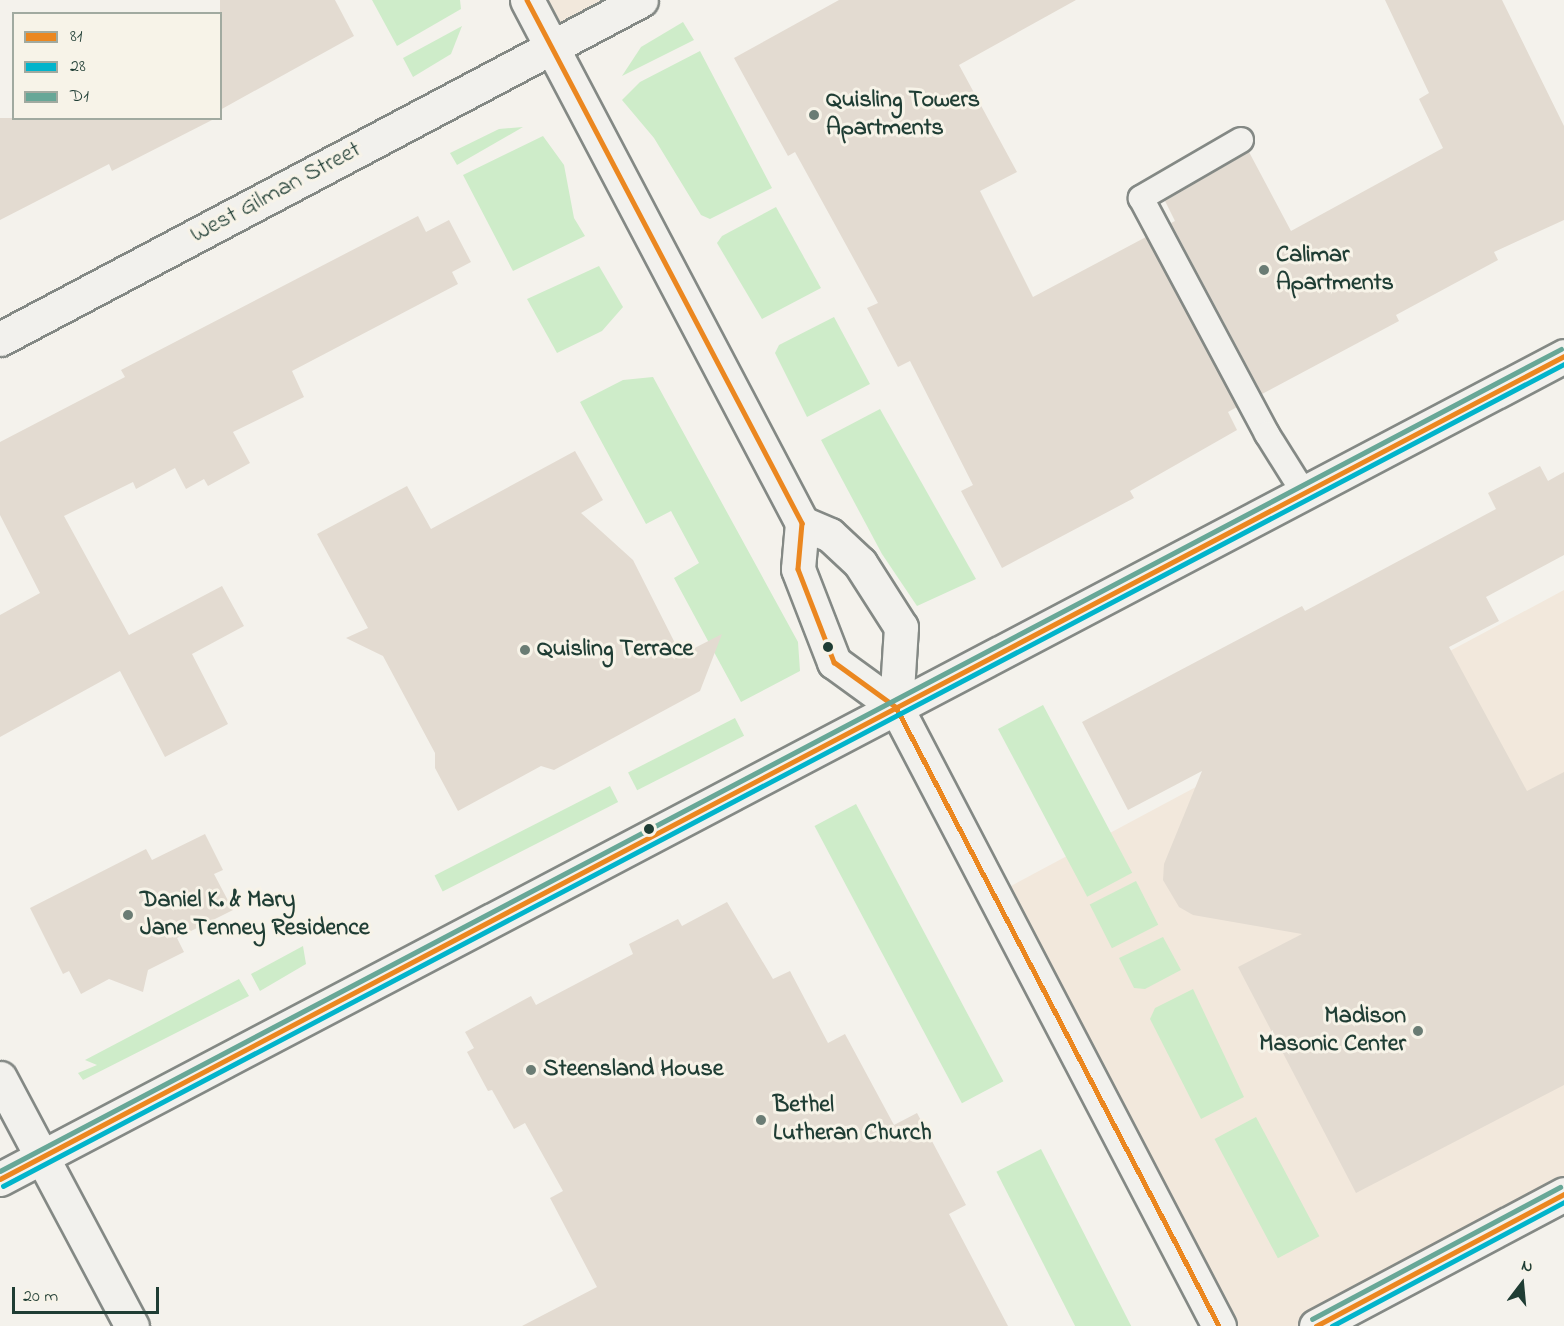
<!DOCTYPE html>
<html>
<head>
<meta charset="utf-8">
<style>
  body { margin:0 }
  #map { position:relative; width:1564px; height:1326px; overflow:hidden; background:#f4f2ec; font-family:"Indie Flower",sans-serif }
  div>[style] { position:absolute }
  .built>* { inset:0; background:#f2e8dc }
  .green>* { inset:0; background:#ceecc9; transform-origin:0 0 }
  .building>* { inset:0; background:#e3dbd1 }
  .roads { filter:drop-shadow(2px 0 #848985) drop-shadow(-2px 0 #848985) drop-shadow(0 2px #848985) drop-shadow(0 -2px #848985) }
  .service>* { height:24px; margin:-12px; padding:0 12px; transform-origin:12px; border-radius:12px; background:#f2f1ed }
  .minor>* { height:33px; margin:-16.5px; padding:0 16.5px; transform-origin:16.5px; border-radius:16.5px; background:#f2f1ed }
  .tertiary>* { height:33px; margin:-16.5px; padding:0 16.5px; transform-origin:16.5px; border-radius:16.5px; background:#f2f1ed }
  .secondary>* { height:33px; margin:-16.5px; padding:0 16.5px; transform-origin:16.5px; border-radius:16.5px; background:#f2f1ed }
  .bus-1>* { height:4.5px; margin:-2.25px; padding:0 2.25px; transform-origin:2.25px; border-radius:2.25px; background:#eb8720 }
  .bus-2>* { height:4.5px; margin:-2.25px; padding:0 2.25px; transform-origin:2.25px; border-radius:2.25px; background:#02b4cb }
  .bus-3>* { height:4.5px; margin:-2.25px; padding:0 2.25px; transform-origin:2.25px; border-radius:2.25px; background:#67a797 }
  .dots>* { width:16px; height:16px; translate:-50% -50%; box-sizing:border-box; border:3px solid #f7f3e8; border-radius:50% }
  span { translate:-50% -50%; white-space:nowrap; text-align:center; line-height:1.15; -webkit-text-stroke:6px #f7f3e8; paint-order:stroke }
  .poi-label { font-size:24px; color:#1f3d34; font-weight:700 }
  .left { translate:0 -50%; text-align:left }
  .right { translate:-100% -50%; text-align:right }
  .street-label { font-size:24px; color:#1f3d34 }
  .legend { position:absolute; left:12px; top:12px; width:210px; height:108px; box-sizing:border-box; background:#f7f3e8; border:2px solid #a1aaa0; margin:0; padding:8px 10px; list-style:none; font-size:18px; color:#1f3d34 }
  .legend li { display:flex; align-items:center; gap:12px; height:30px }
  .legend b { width:30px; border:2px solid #a1aaa0 }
  .north { position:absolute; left:1492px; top:1254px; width:60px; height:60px; -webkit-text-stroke:4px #f7f3e8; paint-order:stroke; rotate:16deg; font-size:16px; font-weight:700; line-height:24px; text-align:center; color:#1f3d34 }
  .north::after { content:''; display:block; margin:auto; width:21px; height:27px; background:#1f3d34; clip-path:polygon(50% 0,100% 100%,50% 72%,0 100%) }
  .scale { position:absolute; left:12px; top:1287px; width:147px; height:27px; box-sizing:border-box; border:3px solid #1f3d34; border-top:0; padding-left:8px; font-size:18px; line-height:21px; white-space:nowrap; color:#1f3d34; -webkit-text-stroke:4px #f7f3e8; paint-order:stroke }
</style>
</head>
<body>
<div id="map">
  <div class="built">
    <i style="clip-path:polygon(527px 0,641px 0,551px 47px)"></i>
    <i style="clip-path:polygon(1564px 590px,1564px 1194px,1316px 1326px,1219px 1326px,994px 895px)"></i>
  </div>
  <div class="green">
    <i style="clip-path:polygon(372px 0,460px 0,461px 9px,397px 46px)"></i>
    <i style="clip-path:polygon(683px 22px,694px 40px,622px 76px,641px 47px)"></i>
    <i style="clip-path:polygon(462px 26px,451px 54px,413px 77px,403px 58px)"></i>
    <i style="clip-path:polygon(700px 51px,772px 188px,710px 219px,701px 215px,654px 138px,622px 100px,640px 82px)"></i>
    <i style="clip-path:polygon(523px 127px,457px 165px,450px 153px,499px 129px)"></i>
    <i style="clip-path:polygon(543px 136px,564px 165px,574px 218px,585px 236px,513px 271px,463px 175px)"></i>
    <i style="clip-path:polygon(776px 207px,821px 288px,762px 319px,717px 243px,722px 236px)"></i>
    <i style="clip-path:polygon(599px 266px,623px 307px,602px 331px,557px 353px,527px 299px)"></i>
    <i style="clip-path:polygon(834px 317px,870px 384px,807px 417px,775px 353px,779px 345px)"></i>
    <i style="clip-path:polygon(653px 377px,798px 642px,800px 671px,741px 702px,674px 578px,699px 563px,671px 511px,646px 524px,580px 402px,623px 380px)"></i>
    <i style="clip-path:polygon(880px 409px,976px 579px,917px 606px,882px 554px,821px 440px)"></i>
    <i style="left:1043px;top:705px;width:190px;height:51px;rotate:62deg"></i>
    <i style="left:735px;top:718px;width:20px;height:120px;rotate:63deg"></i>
    <i style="left:610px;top:786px;width:18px;height:197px;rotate:63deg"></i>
    <i style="left:856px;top:804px;width:314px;height:47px;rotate:62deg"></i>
    <i style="left:1136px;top:881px;width:49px;height:52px;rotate:63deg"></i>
    <i style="clip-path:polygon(1163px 937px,1181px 970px,1145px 989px,1134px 988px,1119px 958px)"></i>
    <i style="clip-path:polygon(303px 946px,306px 964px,260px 991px,251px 974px)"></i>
    <i style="clip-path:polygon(239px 979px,249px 996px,83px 1080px,78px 1073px,97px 1065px,85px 1060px)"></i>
    <i style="clip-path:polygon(1193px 989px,1244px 1097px,1201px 1119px,1150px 1019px,1155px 1008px)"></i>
    <i style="left:1256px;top:1117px;width:135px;height:47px;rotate:62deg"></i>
    <i style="left:1041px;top:1149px;width:199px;height:50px;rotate:63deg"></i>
  </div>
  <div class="building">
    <i style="clip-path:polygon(220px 0,335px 0,354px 36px,220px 110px)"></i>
    <i style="clip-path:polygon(839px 0,1076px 0,959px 65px,1017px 172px,980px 191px,1033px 297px,1146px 237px,1237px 407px,1228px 412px,1237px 430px,1130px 491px,1134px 498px,1002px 568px,961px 491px,973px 485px,910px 361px,898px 367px,867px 308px,878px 303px,795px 152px,788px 156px,734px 58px)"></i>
    <i style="clip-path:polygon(1385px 0,1502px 0,1564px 126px,1564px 220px,1494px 252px,1498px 260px,1396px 315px,1399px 321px,1262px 394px,1171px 223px,1175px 221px,1165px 201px,1249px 152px,1291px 231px,1443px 148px,1419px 99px,1429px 93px)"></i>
    <i style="clip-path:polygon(0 118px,216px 118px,112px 171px,109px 164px,0 220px)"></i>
    <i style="clip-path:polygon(418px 216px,426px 232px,449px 220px,471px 262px,452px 272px,458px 284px,292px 371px,304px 397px,233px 432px,250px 463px,208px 486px,204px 479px,186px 489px,175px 468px,136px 489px,133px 482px,64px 516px,129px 635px,222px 586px,244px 626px,192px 654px,228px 724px,165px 757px,120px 671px,0 737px,0 615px,40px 593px,0 515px,0 442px,125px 377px,121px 370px)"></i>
    <i style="clip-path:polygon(575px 451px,603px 500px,581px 513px,633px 560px,681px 655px,722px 634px,700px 691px,554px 770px,541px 766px,458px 811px,435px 768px,435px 753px,383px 656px,346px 638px,368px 628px,317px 534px,407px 486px,431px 529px)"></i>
    <i style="clip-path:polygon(1540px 466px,1548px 481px,1564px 472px,1564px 555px,1486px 597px,1499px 621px,1449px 647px,1527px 791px,1564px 772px,1564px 1085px,1356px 1193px,1238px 967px,1302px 934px,1193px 915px,1179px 907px,1163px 880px,1164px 864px,1202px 771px,1128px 810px,1082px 722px,1302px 606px,1305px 611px,1496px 509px,1488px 493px)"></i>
    <i style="clip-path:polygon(205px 834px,223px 870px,214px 874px,233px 910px,177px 938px,184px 952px,148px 970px,143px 992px,109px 979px,81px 994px,69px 971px,63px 974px,30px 908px,146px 849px,152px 860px)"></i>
    <i style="clip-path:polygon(727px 902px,773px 979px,790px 971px,828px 1043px,845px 1034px,894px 1125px,917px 1113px,966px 1205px,949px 1214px,1008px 1326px,522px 1326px,597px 1287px,550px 1198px,563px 1191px,525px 1123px,514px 1129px,492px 1090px,488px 1091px,467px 1052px,474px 1048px,465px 1032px,531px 996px,536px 1005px,633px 954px,629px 944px,678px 919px,682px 926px)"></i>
  </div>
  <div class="roads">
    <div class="service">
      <i style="left:1241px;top:140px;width:116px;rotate:149.9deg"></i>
      <i style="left:1141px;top:198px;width:268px;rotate:61.9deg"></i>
      <i style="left:1267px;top:434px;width:70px;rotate:57.9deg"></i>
    </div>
    <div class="minor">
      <i style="left:527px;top:0;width:591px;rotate:62.26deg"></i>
      <i style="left:802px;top:523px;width:46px;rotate:95deg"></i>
      <i style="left:798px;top:569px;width:100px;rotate:68.8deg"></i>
      <i style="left:834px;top:662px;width:77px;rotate:36deg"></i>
      <i style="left:0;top:339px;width:725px;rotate:-27.87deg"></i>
      <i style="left:802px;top:523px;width:30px;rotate:23deg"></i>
      <i style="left:830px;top:535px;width:41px;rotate:43deg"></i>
      <i style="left:860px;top:563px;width:76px;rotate:57.4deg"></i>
      <i style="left:901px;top:627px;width:80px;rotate:93.6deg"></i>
      <i style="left:0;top:1078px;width:281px;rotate:62deg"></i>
    </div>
    <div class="tertiary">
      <i style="left:896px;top:707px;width:698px;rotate:62.44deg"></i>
    </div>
    <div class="secondary">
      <i style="left:0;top:1179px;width:1767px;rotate:-27.75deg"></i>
      <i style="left:1316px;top:1326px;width:281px;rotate:-28deg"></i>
    </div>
  </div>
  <div class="bus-1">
    <i style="left:527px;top:0;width:591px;rotate:62.26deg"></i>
    <i style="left:802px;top:523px;width:46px;rotate:95deg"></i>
    <i style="left:798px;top:569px;width:100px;rotate:68.8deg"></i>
    <i style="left:834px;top:662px;width:77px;rotate:36deg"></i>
    <i style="left:896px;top:707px;width:698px;rotate:62.44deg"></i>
    <i style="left:0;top:1179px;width:1767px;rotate:-27.75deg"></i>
    <i style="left:1316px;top:1326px;width:281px;rotate:-28deg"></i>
  </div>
  <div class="bus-2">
    <i style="left:3px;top:1186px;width:1764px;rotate:-27.77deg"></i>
    <i style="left:1332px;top:1326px;width:263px;rotate:-28.1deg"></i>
  </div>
  <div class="bus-3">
    <i style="left:0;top:1171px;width:1764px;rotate:-27.77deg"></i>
    <i style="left:1312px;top:1319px;width:281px;rotate:-28deg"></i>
  </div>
  <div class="dots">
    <i style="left:814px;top:115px;background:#6a7c74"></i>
    <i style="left:1264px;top:270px;background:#6a7c74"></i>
    <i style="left:828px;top:647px;background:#1f3d34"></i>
    <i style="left:525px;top:650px;background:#6a7c74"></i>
    <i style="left:649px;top:829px;background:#1f3d34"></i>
    <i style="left:128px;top:915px;background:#6a7c74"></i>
    <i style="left:1418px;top:1031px;background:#6a7c74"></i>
    <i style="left:531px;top:1070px;background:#6a7c74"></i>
    <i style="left:761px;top:1120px;background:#6a7c74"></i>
  </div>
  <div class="poi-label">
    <span class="left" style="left:826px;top:115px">Quisling Towers<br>Apartments</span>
    <span class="left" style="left:1276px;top:270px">Calimar<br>Apartments</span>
    <span class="left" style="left:537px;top:650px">Quisling Terrace</span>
    <span class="left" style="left:140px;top:915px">Daniel K. &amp; Mary<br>Jane Tenney Residence</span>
    <span class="right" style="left:1406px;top:1031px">Madison<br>Masonic Center</span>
    <span class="left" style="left:543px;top:1070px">Steensland House</span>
    <span class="left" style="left:773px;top:1120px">Bethel<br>Lutheran Church</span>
  </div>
  <div class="street-label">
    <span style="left:276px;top:193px;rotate:-28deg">West Gilman Street</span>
  </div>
  <ul class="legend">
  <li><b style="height:8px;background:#eb8720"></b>81</li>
  <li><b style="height:8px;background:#02b4cb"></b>28</li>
  <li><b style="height:8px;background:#67a797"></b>D1</li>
  </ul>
  <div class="north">N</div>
  <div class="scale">20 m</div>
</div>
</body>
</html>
